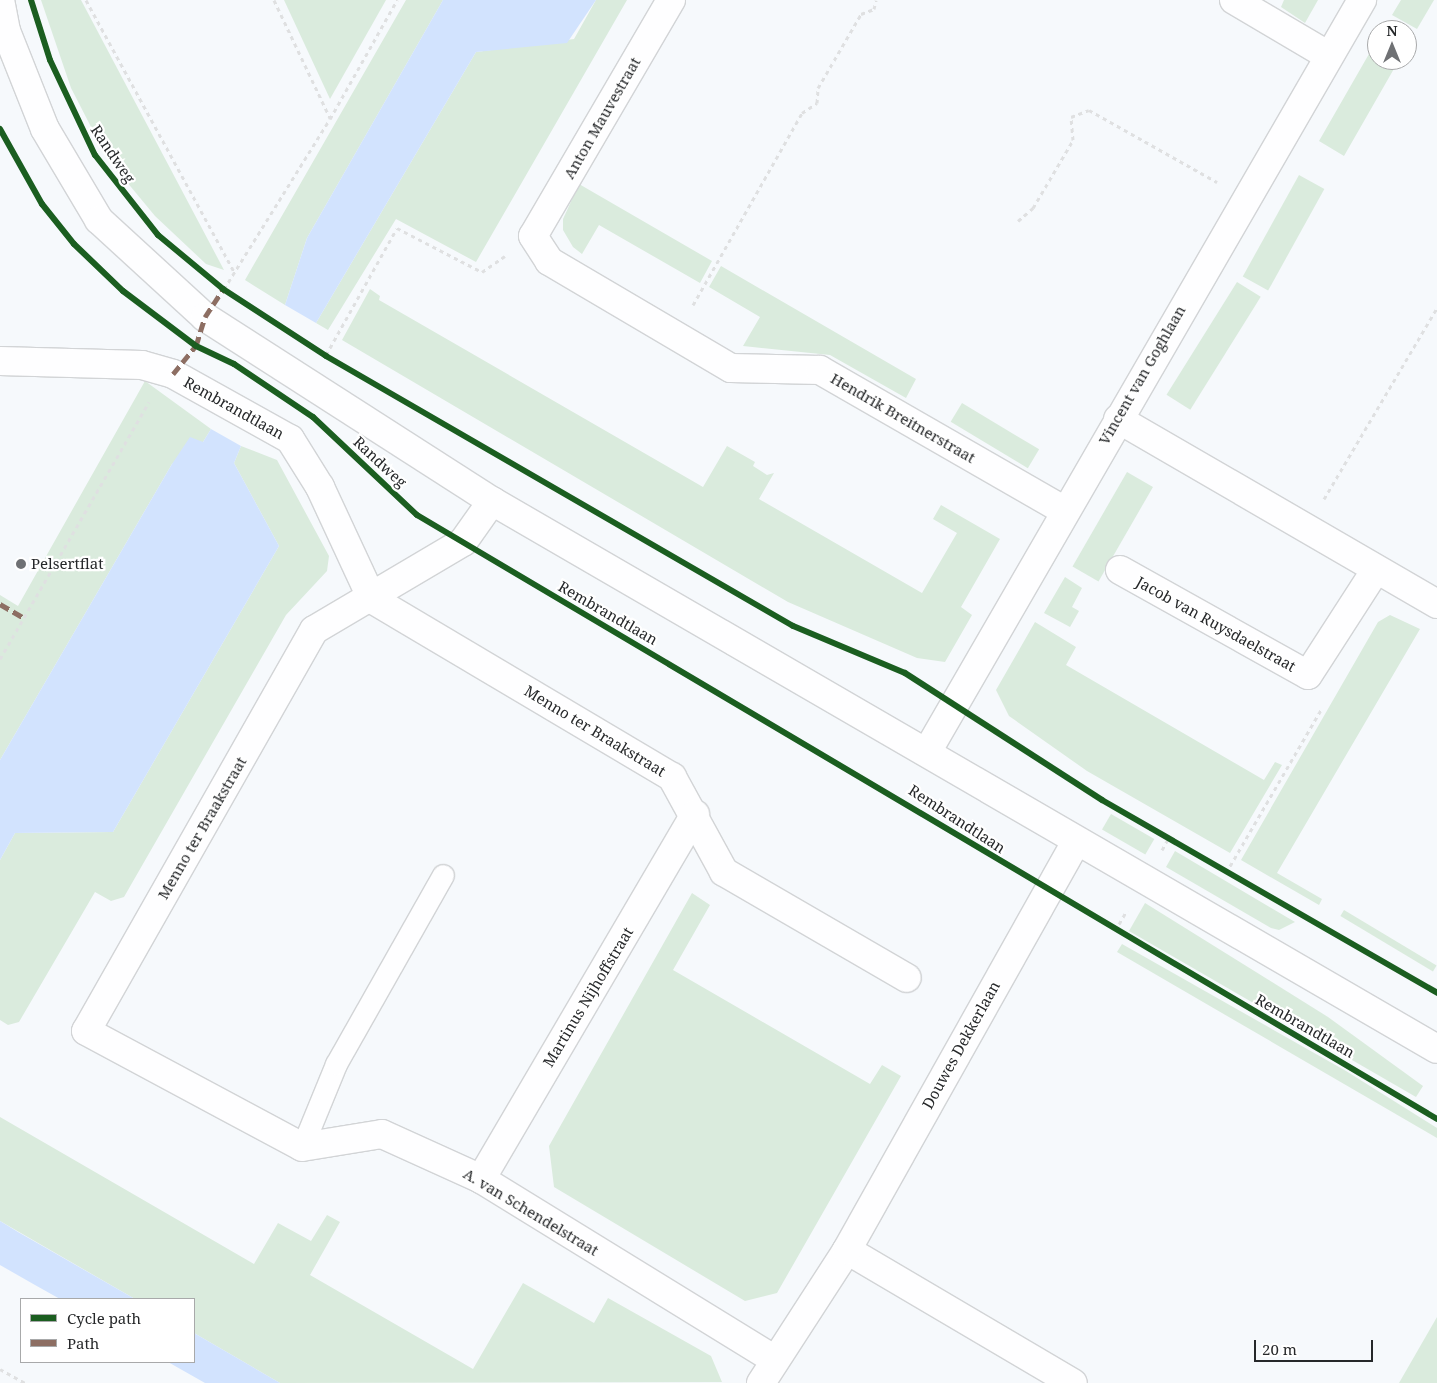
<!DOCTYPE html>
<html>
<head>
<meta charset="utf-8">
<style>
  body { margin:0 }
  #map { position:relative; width:1437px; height:1383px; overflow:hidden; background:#f6f9fc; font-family:"Noto Serif",serif }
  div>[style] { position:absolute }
  .green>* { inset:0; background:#daebdd; transform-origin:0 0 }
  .water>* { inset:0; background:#d2e3fe }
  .path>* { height:3px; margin-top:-1.5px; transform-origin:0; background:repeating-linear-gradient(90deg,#dfe0e1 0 4px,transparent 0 8px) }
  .roads { filter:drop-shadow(1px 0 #d2d4d6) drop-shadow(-1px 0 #d2d4d6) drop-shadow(0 1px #d2d4d6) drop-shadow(0 -1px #d2d4d6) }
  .lane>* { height:21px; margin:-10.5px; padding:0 10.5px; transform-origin:10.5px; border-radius:10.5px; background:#fefeff }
  .street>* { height:28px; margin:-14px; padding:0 14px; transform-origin:14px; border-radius:14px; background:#fefeff }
  .quiet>* { height:5px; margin-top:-2.5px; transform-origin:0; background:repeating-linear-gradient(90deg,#8d6e63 0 10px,transparent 0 15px) }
  .cycleway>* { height:6px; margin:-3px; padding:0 3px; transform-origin:3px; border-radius:3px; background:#1b5e20 }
  .dots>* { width:14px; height:14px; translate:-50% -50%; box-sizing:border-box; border:2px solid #fff; border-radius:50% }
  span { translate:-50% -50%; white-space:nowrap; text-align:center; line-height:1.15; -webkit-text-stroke:4.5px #fff; paint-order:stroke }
  .street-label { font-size:15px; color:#26282a }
  .poi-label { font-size:15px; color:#26282a }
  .left { translate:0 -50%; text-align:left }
  .legend { position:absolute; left:20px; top:1298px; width:175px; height:65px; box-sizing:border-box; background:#fff; border:1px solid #a8a9aa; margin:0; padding:6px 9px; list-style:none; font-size:15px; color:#26282a }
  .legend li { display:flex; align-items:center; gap:10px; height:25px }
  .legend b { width:25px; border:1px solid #a8a9aa }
  .north { position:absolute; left:1367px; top:20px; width:50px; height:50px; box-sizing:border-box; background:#fff; border:1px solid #a8a9aa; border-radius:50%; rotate:0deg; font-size:14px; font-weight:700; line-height:20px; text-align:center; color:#26282a }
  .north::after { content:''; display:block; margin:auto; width:18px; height:22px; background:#6f7174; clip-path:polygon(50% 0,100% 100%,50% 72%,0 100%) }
  .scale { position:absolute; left:1254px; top:1340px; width:119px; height:22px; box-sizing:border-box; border:2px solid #26282a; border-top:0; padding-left:6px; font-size:15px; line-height:18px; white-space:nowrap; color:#26282a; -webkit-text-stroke:4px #fff; paint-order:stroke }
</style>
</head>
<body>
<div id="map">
  <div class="green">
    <i style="clip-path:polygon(41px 0,81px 0,224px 270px,206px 264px,155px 216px,107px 158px,71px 88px)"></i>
    <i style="clip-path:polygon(284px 0,386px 0,330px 99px)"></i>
    <i style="clip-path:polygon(406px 0,443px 0,307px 238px,285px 305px,245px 280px)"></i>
    <i style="clip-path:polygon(596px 0,627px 0,476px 262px,396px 219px,328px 330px,316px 323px,476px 52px,574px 39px)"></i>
    <i style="clip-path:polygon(1284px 0,1318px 0,1305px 23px,1281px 7px)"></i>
    <i style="clip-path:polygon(1401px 0,1434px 0,1417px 29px,1392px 15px)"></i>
    <i style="clip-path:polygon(1377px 40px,1377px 60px,1399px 60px,1344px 156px,1319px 141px)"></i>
    <i style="left:1299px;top:175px;width:29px;height:116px;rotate:29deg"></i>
    <i style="clip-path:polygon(579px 184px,712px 261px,700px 283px,599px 225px,582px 254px,573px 247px,563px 230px,563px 219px)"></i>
    <i style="clip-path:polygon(721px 266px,916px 379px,906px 398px,830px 355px,743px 346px,760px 317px,709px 287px)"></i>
    <i style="left:1237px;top:282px;width:28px;height:133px;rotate:32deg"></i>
    <i style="clip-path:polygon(370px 289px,380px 296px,379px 300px,703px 487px,727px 446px,755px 462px,753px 466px,767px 475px,774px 473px,759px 499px,922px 593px,957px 533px,933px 519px,941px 505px,1000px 539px,961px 607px,972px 615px,945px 662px,917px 658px,788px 602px,342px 340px)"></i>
    <i style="clip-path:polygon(145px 381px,211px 429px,203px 442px,172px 464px,0 760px,0 595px,18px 606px)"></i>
    <i style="left:962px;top:403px;width:90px;height:22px;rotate:31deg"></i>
    <i style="clip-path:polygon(241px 446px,277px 460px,329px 556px,327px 571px,286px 615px,124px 897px,111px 901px,95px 892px,19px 1022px,8px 1025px,0 1020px,0 860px,15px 833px,113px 832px,279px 546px,234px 463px)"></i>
    <i style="left:1127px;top:472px;width:30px;height:109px;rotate:30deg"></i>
    <i style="clip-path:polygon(1065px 577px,1082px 588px,1072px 607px,1079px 611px,1070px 627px,1044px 613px)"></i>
    <i style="clip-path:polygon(1390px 615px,1420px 629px,1277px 873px,1322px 899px,1319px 905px,1241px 860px,1378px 622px)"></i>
    <i style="clip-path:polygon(1035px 622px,1076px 647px,1066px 665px,1264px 780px,1275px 762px,1282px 765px,1230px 853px,1087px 771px,1009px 716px,996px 690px)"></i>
    <i style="left:1111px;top:814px;width:50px;height:18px;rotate:30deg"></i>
    <i style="clip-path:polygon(1175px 851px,1295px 922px,1279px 930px,1271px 928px,1166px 867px)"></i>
    <i style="clip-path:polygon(692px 893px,710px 905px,673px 970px,870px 1084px,882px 1065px,901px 1076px,777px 1293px,745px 1301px,554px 1187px,549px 1146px)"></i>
    <i style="clip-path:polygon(1145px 903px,1328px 1017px,1423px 1086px,1416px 1097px,1129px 931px)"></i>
    <i style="left:1344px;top:910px;width:108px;height:7px;rotate:31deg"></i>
    <i style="clip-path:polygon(1122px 944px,1346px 1071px,1437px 1128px,1437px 1138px,1117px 952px)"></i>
    <i style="clip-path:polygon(0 1117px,254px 1264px,278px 1223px,311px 1241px,327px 1215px,340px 1222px,310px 1275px,473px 1369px,523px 1283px,594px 1323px,608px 1298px,711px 1356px,722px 1382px,280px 1383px,194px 1333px,194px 1299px,135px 1299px,0 1221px)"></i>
    <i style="clip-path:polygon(1437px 1317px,1437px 1383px,1399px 1383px)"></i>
  </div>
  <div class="water">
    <i style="clip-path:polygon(443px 0,596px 0,567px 43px,476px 52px,316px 323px,285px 305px,307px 238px)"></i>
    <i style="clip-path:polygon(211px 429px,241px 446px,234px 463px,279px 546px,113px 832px,15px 833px,0 860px,0 760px,172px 464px,190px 437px,203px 442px)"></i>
    <i style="clip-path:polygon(0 1221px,18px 1232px,135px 1299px,60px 1299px,35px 1285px,0 1265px)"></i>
    <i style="clip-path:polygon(194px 1333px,280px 1383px,205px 1383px,168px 1362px,194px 1362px)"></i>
  </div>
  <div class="path">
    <i style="left:86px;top:0;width:310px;rotate:61.4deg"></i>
    <i style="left:274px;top:0;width:131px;rotate:64.6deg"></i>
    <i style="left:1018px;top:221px;width:20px;rotate:-41deg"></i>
    <i style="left:1033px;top:208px;width:79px;rotate:-59.5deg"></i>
    <i style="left:1073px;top:140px;width:23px;rotate:-95deg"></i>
    <i style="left:1071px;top:117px;width:19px;rotate:-21deg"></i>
    <i style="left:1089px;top:110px;width:147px;rotate:29.4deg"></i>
    <i style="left:224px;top:289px;width:200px;rotate:-58.1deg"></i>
    <i style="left:330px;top:119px;width:137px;rotate:-60.6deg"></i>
    <i style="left:693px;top:305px;width:221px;rotate:-60.4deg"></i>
    <i style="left:802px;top:113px;width:18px;rotate:-34deg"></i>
    <i style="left:817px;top:103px;width:15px;rotate:-86deg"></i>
    <i style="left:818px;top:88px;width:86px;rotate:-59.8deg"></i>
    <i style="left:861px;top:14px;width:14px;rotate:-21deg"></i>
    <i style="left:874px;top:9px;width:9px;rotate:-77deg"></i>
    <i style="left:326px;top:355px;width:145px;rotate:-60.8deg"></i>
    <i style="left:397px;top:228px;width:96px;rotate:27.4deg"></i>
    <i style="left:482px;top:272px;width:28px;rotate:-35deg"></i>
    <i style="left:1324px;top:499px;width:222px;rotate:-59.4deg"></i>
    <i style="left:0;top:659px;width:297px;rotate:-59.9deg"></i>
    <i style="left:1162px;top:850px;width:13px;rotate:-61deg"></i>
    <i style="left:1226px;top:873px;width:191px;rotate:-59.8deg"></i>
    <i style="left:1115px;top:931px;width:24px;rotate:-60deg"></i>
    <i style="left:0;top:1369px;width:29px;rotate:29deg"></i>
  </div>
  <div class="roads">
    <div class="lane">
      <i style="left:302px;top:1147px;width:90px;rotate:-67.7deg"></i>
      <i style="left:336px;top:1064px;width:217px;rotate:-60.5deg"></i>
    </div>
    <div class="street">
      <i style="left:0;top:0;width:32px;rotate:79deg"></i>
      <i style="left:6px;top:31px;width:105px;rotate:68.3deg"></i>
      <i style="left:45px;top:129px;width:106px;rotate:59.3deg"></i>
      <i style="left:99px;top:220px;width:144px;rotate:42.5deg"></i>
      <i style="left:205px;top:317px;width:341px;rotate:32.7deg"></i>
      <i style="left:492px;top:501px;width:1092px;rotate:30.11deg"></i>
      <i style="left:671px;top:0;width:273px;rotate:120.3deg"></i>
      <i style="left:533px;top:236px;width:30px;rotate:57deg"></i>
      <i style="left:549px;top:261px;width:211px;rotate:30.5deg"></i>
      <i style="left:731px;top:368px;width:89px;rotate:1.3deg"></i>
      <i style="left:820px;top:370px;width:280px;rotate:29.9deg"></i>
      <i style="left:1234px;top:0;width:110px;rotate:30.5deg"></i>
      <i style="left:0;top:361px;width:142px;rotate:1.6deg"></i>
      <i style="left:142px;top:365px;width:32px;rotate:16deg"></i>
      <i style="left:173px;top:374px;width:134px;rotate:29.1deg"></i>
      <i style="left:290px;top:439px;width:57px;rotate:58deg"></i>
      <i style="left:320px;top:487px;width:123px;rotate:65.1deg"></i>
      <i style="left:372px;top:599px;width:349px;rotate:30.7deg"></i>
      <i style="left:672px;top:777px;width:108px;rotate:61.3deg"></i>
      <i style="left:724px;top:872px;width:211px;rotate:30.1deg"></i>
      <i style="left:1118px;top:419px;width:369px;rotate:30.1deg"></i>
      <i style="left:492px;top:501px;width:50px;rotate:125.3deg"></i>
      <i style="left:463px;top:542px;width:173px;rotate:149.4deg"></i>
      <i style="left:314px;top:630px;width:461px;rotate:119.6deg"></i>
      <i style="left:86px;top:1031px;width:245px;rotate:28.2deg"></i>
      <i style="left:302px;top:1147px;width:81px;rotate:-9.2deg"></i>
      <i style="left:382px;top:1134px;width:109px;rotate:24.4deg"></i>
      <i style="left:481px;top:1179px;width:344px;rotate:31.6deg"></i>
      <i style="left:1120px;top:570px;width:215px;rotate:29.2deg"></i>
      <i style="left:1308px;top:675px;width:124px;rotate:-57.2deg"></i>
      <i style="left:927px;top:752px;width:869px;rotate:-59.95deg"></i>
      <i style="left:481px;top:1179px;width:423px;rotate:-59.6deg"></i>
      <i style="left:847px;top:1250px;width:262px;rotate:30.5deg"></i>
      <i style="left:761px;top:1383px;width:158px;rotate:-57.1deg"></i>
      <i style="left:847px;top:1250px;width:468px;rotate:-60.7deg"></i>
    </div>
  </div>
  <div class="quiet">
    <i style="left:173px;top:374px;width:36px;rotate:-51deg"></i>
    <i style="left:196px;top:346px;width:30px;rotate:-73deg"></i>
    <i style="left:205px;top:317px;width:33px;rotate:-57deg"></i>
    <i style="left:0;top:604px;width:28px;rotate:30deg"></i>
  </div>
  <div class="cycleway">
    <i style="left:31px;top:0;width:63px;rotate:72.4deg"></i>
    <i style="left:50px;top:60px;width:105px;rotate:64.7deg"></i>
    <i style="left:95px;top:155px;width:102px;rotate:51.8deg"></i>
    <i style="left:158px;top:235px;width:85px;rotate:39.7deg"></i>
    <i style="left:223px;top:289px;width:123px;rotate:33deg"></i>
    <i style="left:326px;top:356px;width:539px;rotate:30.03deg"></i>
    <i style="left:793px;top:626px;width:121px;rotate:22.8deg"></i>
    <i style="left:905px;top:673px;width:234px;rotate:32.8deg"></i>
    <i style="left:1102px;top:800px;width:387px;rotate:29.9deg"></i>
    <i style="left:0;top:129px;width:86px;rotate:60.8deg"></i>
    <i style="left:42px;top:204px;width:51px;rotate:51.3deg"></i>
    <i style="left:74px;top:244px;width:68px;rotate:43.8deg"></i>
    <i style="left:123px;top:291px;width:91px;rotate:37deg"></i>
    <i style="left:196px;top:346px;width:42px;rotate:25.3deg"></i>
    <i style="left:234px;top:364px;width:95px;rotate:33.9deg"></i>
    <i style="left:313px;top:417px;width:143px;rotate:43.3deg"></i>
    <i style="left:417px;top:515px;width:1185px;rotate:30.63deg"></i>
  </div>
  <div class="dots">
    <i style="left:21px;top:564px;background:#6f7174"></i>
  </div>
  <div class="street-label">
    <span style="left:602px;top:118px;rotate:-60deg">Anton Mauvestraat</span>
    <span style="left:113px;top:154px;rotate:56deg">Randweg</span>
    <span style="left:1142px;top:375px;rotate:-60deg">Vincent van Goghlaan</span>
    <span style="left:234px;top:408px;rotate:29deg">Rembrandtlaan</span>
    <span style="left:903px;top:418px;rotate:30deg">Hendrik Breitnerstraat</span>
    <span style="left:380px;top:462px;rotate:43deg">Randweg</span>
    <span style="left:608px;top:613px;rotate:30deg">Rembrandtlaan</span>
    <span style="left:1216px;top:624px;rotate:29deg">Jacob van Ruysdaelstraat</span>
    <span style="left:595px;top:731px;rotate:31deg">Menno ter Braakstraat</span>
    <span style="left:957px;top:819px;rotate:33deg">Rembrandtlaan</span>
    <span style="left:202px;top:828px;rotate:-60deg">Menno ter Braakstraat</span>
    <span style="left:588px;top:997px;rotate:-59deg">Martinus Nijhoffstraat</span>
    <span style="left:1305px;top:1026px;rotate:30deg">Rembrandtlaan</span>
    <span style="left:961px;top:1045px;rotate:-61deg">Douwes Dekkerlaan</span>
    <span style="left:531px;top:1212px;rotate:31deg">A. van Schendelstraat</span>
  </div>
  <div class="poi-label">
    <span class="left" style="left:31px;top:564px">Pelsertflat</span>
  </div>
  <ul class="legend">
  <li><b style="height:6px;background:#1b5e20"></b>Cycle path</li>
  <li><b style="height:6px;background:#8d6e63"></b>Path</li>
  </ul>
  <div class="north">N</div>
  <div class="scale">20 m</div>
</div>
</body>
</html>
